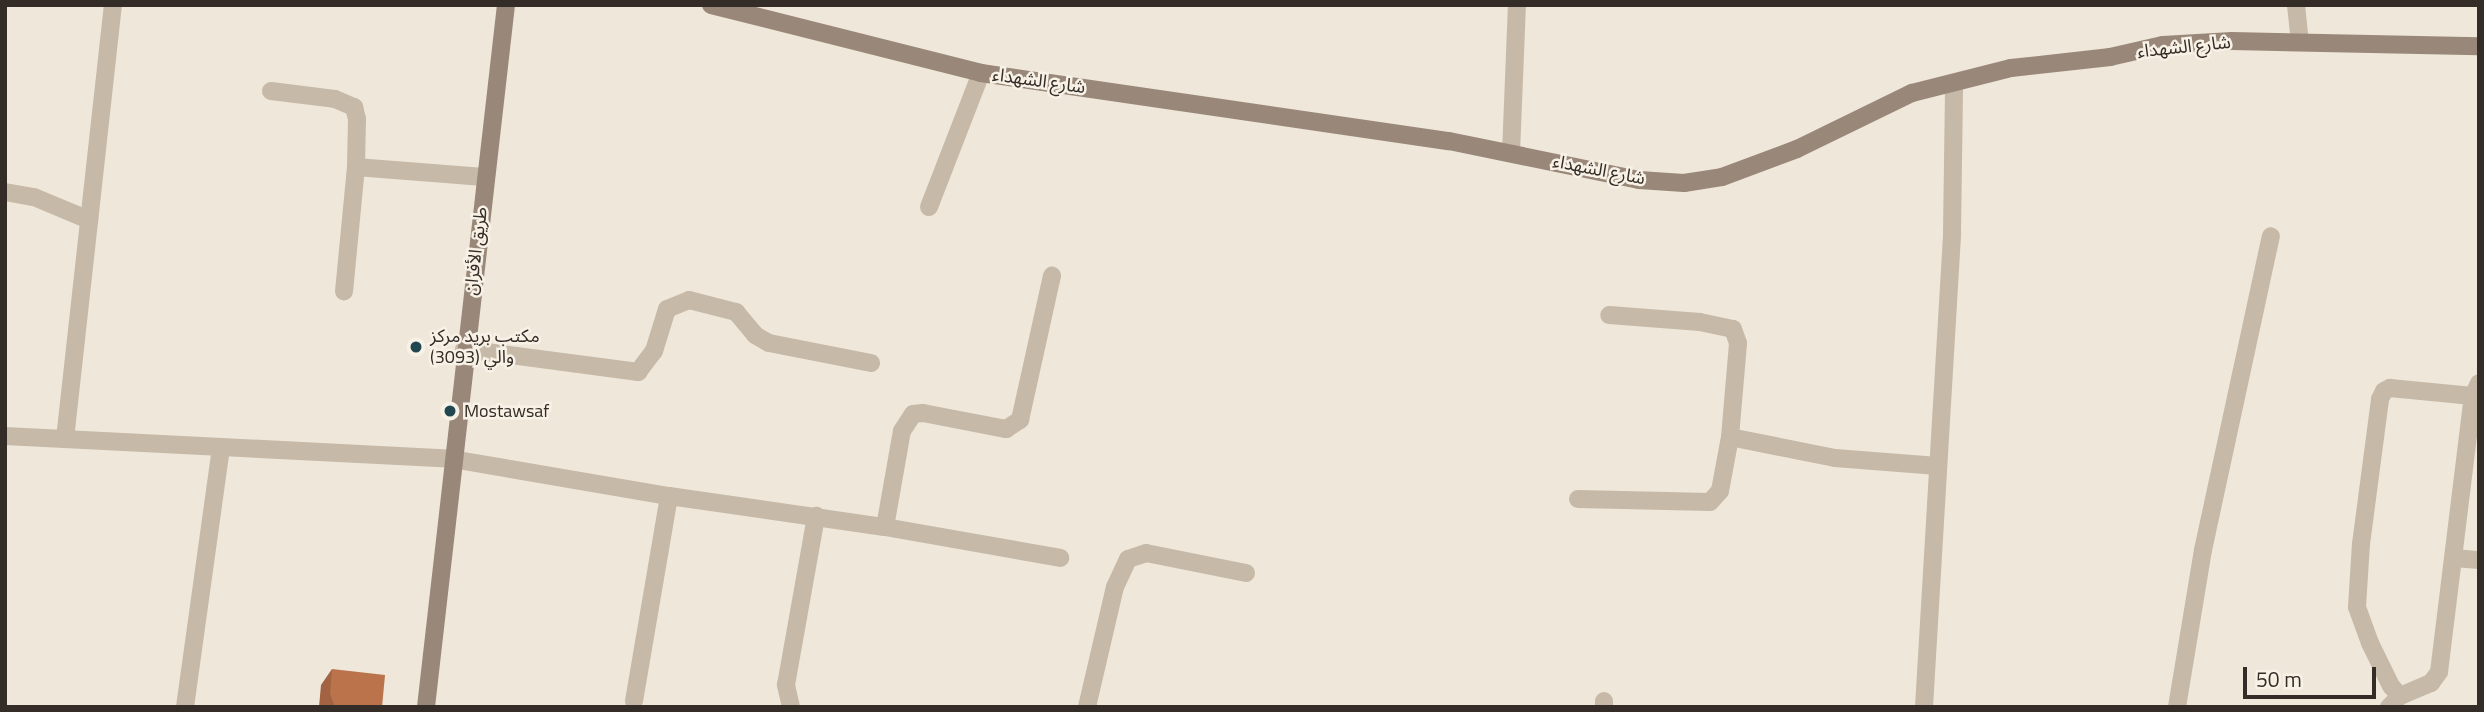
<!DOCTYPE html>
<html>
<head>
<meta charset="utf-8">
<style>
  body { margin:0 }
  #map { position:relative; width:2484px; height:712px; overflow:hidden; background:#efe7da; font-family:"Titillium Web","Noto Sans Arabic",sans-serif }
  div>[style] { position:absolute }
  .street>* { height:18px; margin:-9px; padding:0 9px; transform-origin:9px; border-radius:9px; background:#c6b9a7 }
  .secondary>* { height:18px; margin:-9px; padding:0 9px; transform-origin:9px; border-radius:9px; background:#998879 }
  .wall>* { inset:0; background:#a16341 }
  .building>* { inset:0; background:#bb734c }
  .dots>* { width:19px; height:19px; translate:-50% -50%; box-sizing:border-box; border:4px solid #f7f1e6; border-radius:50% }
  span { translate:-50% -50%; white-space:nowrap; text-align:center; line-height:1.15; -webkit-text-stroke:5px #f7f1e6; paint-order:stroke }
  .street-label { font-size:18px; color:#332c27 }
  .poi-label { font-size:18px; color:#332c27 }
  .left { translate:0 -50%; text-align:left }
  .frame { position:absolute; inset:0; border:7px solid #332c27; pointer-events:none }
  .scale { position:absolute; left:2243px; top:667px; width:133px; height:32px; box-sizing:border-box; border:4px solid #332c27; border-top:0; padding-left:9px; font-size:21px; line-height:24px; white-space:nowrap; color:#332c27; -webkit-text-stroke:5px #f7f1e6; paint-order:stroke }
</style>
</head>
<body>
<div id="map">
  <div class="street">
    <i style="left:2296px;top:5px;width:36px;rotate:84deg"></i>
    <i style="left:271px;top:91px;width:64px;rotate:7.1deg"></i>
    <i style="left:335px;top:99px;width:21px;rotate:23deg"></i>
    <i style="left:354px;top:107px;width:12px;rotate:76deg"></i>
    <i style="left:357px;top:119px;width:48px;rotate:91.2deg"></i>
    <i style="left:356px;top:167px;width:125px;rotate:95.5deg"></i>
    <i style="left:1511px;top:153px;width:148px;rotate:-87.7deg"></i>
    <i style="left:356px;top:167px;width:128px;rotate:4.5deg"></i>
    <i style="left:5px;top:192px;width:29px;rotate:10deg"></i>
    <i style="left:34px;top:197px;width:60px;rotate:22.7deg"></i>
    <i style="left:929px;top:207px;width:144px;rotate:-68.8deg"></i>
    <i style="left:464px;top:349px;width:176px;rotate:7.5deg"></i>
    <i style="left:638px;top:372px;width:26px;rotate:-53deg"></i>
    <i style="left:654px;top:351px;width:44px;rotate:-72.8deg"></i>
    <i style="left:667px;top:309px;width:24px;rotate:-22deg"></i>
    <i style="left:689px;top:300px;width:49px;rotate:14.3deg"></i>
    <i style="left:736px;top:312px;width:30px;rotate:50deg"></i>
    <i style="left:755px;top:335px;width:16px;rotate:30deg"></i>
    <i style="left:769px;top:343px;width:104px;rotate:11.1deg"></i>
    <i style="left:5px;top:436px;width:448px;rotate:2.9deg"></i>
    <i style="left:452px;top:459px;width:220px;rotate:9.7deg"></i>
    <i style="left:669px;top:496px;width:218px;rotate:8.2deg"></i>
    <i style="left:885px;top:527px;width:178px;rotate:10deg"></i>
    <i style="left:1730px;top:437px;width:107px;rotate:11.3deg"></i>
    <i style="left:1835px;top:458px;width:103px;rotate:4.4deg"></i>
    <i style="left:65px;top:439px;width:437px;rotate:-83.7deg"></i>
    <i style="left:1578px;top:499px;width:132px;rotate:1.3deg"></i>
    <i style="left:1710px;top:502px;width:15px;rotate:-48deg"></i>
    <i style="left:1720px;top:491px;width:55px;rotate:-79.5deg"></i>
    <i style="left:1730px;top:437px;width:94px;rotate:-85.1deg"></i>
    <i style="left:1738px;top:343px;width:15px;rotate:-110deg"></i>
    <i style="left:1733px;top:329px;width:34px;rotate:-168deg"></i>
    <i style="left:1700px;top:322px;width:91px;rotate:-175.6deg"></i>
    <i style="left:885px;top:527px;width:97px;rotate:-80deg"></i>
    <i style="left:902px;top:431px;width:20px;rotate:-57deg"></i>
    <i style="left:913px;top:414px;width:10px;rotate:-6deg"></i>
    <i style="left:923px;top:413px;width:85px;rotate:10.9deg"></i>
    <i style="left:1006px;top:429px;width:17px;rotate:-33deg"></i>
    <i style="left:1020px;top:420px;width:148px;rotate:-77.5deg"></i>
    <i style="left:2455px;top:558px;width:24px;rotate:5deg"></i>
    <i style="left:2400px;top:696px;width:13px;rotate:-132deg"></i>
    <i style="left:2391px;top:686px;width:48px;rotate:-116deg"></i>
    <i style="left:2370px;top:643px;width:38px;rotate:-110deg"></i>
    <i style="left:2357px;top:607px;width:63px;rotate:-86.4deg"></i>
    <i style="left:2361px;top:544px;width:146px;rotate:-82.5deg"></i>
    <i style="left:2380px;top:399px;width:9px;rotate:-63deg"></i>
    <i style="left:2384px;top:391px;width:7px;rotate:-27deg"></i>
    <i style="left:2390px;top:388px;width:83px;rotate:5.5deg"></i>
    <i style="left:634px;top:701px;width:208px;rotate:-80.3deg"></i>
    <i style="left:185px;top:707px;width:262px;rotate:-82.1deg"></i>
    <i style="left:791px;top:707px;width:23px;rotate:-103deg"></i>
    <i style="left:786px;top:685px;width:172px;rotate:-79.9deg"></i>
    <i style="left:1087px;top:707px;width:123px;rotate:-76.9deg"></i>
    <i style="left:1115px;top:587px;width:31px;rotate:-65deg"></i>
    <i style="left:1128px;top:559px;width:19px;rotate:-18deg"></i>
    <i style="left:1146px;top:553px;width:102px;rotate:11.3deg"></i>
    <i style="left:1604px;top:707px;width:6px;rotate:-90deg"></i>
    <i style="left:1924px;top:707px;width:475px;rotate:-86.6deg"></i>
    <i style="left:1952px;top:233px;width:148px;rotate:-89.2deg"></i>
    <i style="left:2177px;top:707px;width:159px;rotate:-80.6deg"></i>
    <i style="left:2203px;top:550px;width:321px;rotate:-77.8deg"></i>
    <i style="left:2389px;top:707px;width:16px;rotate:-45deg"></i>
    <i style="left:2400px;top:696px;width:34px;rotate:-23deg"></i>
    <i style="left:2431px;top:683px;width:14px;rotate:-54deg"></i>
    <i style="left:2439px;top:672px;width:278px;rotate:-83deg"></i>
    <i style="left:2473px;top:396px;width:14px;rotate:-65deg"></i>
  </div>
  <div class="secondary">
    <i style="left:711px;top:5px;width:278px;rotate:14.1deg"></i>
    <i style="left:981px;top:73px;width:473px;rotate:8.3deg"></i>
    <i style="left:1449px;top:141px;width:194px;rotate:11.6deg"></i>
    <i style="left:1639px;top:180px;width:45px;rotate:3.8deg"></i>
    <i style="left:1684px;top:183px;width:38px;rotate:-9deg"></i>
    <i style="left:1722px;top:177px;width:80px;rotate:-20.5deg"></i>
    <i style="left:1797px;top:149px;width:128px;rotate:-26deg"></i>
    <i style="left:1912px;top:93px;width:102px;rotate:-14.2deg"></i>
    <i style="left:2011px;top:68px;width:100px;rotate:-6.3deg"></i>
    <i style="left:2110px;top:57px;width:54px;rotate:-12.8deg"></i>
    <i style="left:2163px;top:45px;width:69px;rotate:-3.3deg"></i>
    <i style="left:2232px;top:41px;width:247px;rotate:1.2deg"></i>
    <i style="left:426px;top:707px;width:707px;rotate:-83.5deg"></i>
  </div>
  <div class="wall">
    <i style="clip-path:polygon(332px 669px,382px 707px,319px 707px,321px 685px)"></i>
  </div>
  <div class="building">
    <i style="clip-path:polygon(332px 669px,385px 675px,382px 707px,335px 707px,330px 694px)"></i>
  </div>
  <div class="dots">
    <i style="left:416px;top:347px;background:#214850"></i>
    <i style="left:450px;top:411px;background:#214850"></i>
  </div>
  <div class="street-label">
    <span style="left:2184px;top:47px;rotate:-6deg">شارع الشهداء</span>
    <span style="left:1039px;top:81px;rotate:8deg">شارع الشهداء</span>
    <span style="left:1599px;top:170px;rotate:11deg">شارع الشهداء</span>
    <span style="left:476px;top:251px;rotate:-83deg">طريق الأفران</span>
  </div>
  <div class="poi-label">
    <span class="left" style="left:430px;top:347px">مكتب بريد مركز<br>والي (3093)</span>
    <span class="left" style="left:464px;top:411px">Mostawsaf</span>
  </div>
  <div class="frame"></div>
  <div class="scale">50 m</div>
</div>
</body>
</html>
